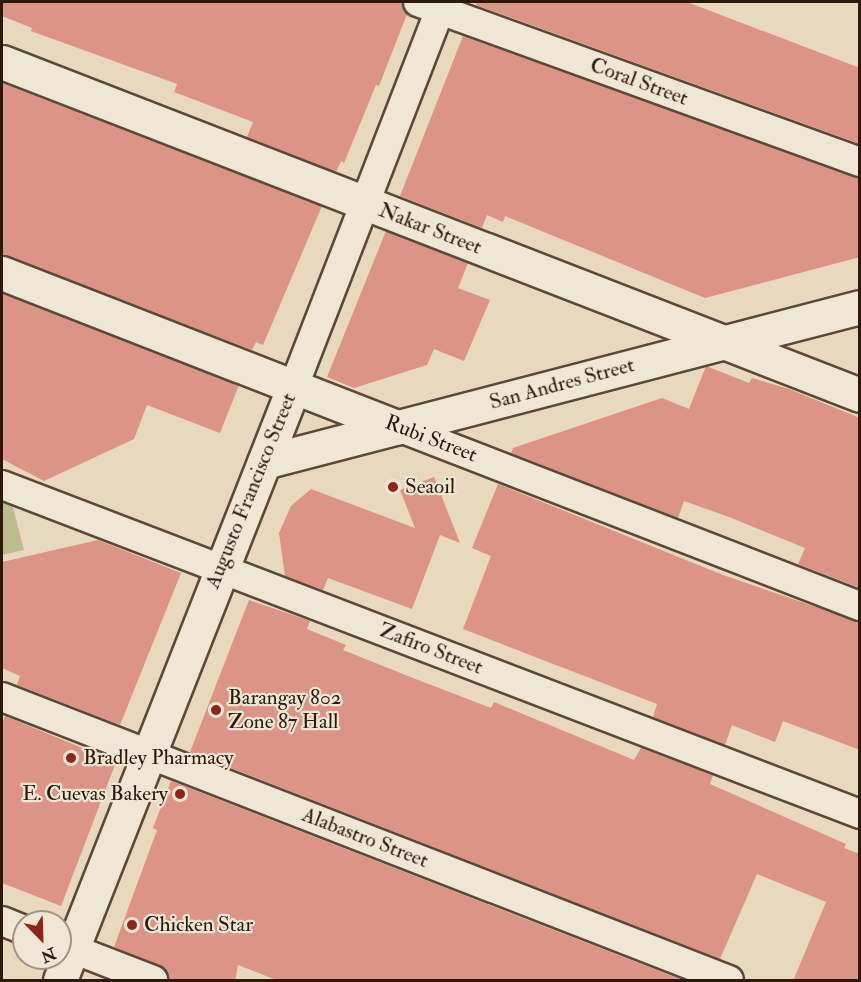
<!DOCTYPE html>
<html>
<head>
<meta charset="utf-8">
<style>
  body { margin:0 }
  #map { position:relative; width:861px; height:982px; overflow:hidden; background:#e8d8be; font-family:"IM FELL Double Pica",serif }
  div>[style] { position:absolute }
  .green>* { inset:0; background:#bcbd8d }
  .building>* { inset:0; background:#db9485 }
  .roads { filter:drop-shadow(2px 0 #5b4938) drop-shadow(-2px 0 #5b4938) drop-shadow(0 2px #5b4938) drop-shadow(0 -2px #5b4938) }
  .minor>* { height:28px; margin:-14px; padding:0 14px; transform-origin:14px; border-radius:14px; background:#f0e6d5 }
  .tertiary>* { height:33px; margin:-16.5px; padding:0 16.5px; transform-origin:16.5px; border-radius:16.5px; background:#f0e6d5 }
  .dots>* { width:16px; height:16px; translate:-50% -50%; box-sizing:border-box; border:3px solid #f0e6d5; border-radius:50% }
  span { translate:-50% -50%; white-space:nowrap; text-align:center; line-height:1.15; -webkit-text-stroke:4.5px #f0e6d5; paint-order:stroke }
  .street-label { font-size:21px; color:#2c190b }
  .poi-label { font-size:21px; color:#2c190b }
  .left { translate:0 -50%; text-align:left }
  .right { translate:-100% -50%; text-align:right }
  .frame { position:absolute; inset:0; border:3px solid #2c190b; pointer-events:none }
  .north { position:absolute; left:12px; top:910px; width:60px; height:60px; box-sizing:border-box; background:#f0e6d5; border:2px solid #a29484; border-radius:50%; rotate:157deg; font-size:16px; font-weight:700; line-height:24px; text-align:center; color:#2c190b }
  .north::after { content:''; display:block; margin:auto; width:21px; height:27px; background:#8f2418; clip-path:polygon(50% 0,100% 100%,50% 72%,0 100%) }
</style>
</head>
<body>
<div id="map">
  <div class="green">
    <i style="clip-path:polygon(8px 488px,24px 550px,2px 555px,2px 490px)"></i>
  </div>
  <div class="building">
    <i style="clip-path:polygon(2px 2px,402px 2px,407px 14px,379px 86px,376px 85px,344px 163px,341px 161px,336px 172px,247px 137px,253px 122px,174px 92px,177px 84px,31px 31px,32px 28px,2px 16px)"></i>
    <i style="clip-path:polygon(477px 2px,687px 2px,860px 68px,860px 144px,476px 5px)"></i>
    <i style="clip-path:polygon(463px 36px,860px 178px,860px 257px,705px 298px,505px 216px,503px 222px,487px 215px,482px 228px,400px 196px)"></i>
    <i style="clip-path:polygon(2px 83px,322px 206px,263px 345px,256px 342px,252px 350px,2px 255px)"></i>
    <i style="clip-path:polygon(386px 231px,468px 263px,458px 288px,490px 300px,464px 361px,434px 349px,427px 365px,354px 388px,327px 377px)"></i>
    <i style="clip-path:polygon(2px 293px,239px 385px,220px 433px,147px 405px,134px 439px,44px 481px,2px 459px)"></i>
    <i style="clip-path:polygon(706px 366px,749px 383px,752px 378px,789px 389px,860px 418px,860px 588px,798px 564px,805px 548px,729px 517px,684px 501px,678px 518px,511px 453px,513px 448px,662px 398px,689px 409px)"></i>
    <i style="clip-path:polygon(434px 477px,460px 543px,440px 535px,412px 609px,328px 578px,323px 590px,285px 576px,279px 533px,291px 506px,311px 489px,415px 528px,400px 490px)"></i>
    <i style="clip-path:polygon(498px 484px,723px 575px,860px 622px,860px 750px,783px 721px,775px 742px,732px 725px,725px 745px,653px 717px,657px 704px,463px 629px,491px 556px,472px 548px)"></i>
    <i style="clip-path:polygon(98px 540px,181px 573px,120px 725px,17px 685px,20px 676px,2px 668px,2px 562px)"></i>
    <i style="clip-path:polygon(249px 600px,310px 621px,307px 629px,346px 645px,343px 650px,413px 678px,491px 708px,494px 702px,634px 760px,641px 748px,713px 775px,710px 784px,846px 844px,844px 848px,860px 854px,860px 981px,793px 981px,826px 902px,757px 874px,720px 959px,190px 752px)"></i>
    <i style="clip-path:polygon(5px 716px,116px 762px,61px 906px,2px 883px,2px 724px)"></i>
    <i style="clip-path:polygon(171px 781px,685px 981px,279px 981px,238px 965px,235px 981px,169px 981px,159px 965px,114px 947px,157px 830px,153px 828px)"></i>
  </div>
  <div class="roads">
    <div class="minor">
      <i style="left:418px;top:2px;width:470px;rotate:19.9deg"></i>
      <i style="left:294px;top:386px;width:412px;rotate:-68.8deg"></i>
      <i style="left:398px;top:427px;width:495px;rotate:21.2deg"></i>
      <i style="left:2px;top:485px;width:919px;rotate:20.98deg"></i>
      <i style="left:2px;top:697px;width:780px;rotate:21.27deg"></i>
      <i style="left:2px;top:921px;width:24px;rotate:22deg"></i>
      <i style="left:60px;top:944px;width:100px;rotate:21.2deg"></i>
    </div>
    <div class="tertiary">
      <i style="left:2px;top:62px;width:920px;rotate:21.21deg"></i>
      <i style="left:2px;top:273px;width:425px;rotate:21.3deg"></i>
      <i style="left:264px;top:462px;width:616px;rotate:-14.58deg"></i>
      <i style="left:60px;top:980px;width:638px;rotate:-68.5deg"></i>
    </div>
  </div>
  <div class="dots">
    <i style="left:393px;top:487px;background:#8f2418"></i>
    <i style="left:216px;top:710px;background:#8f2418"></i>
    <i style="left:71px;top:758px;background:#8f2418"></i>
    <i style="left:180px;top:794px;background:#8f2418"></i>
    <i style="left:132px;top:925px;background:#8f2418"></i>
  </div>
  <div class="street-label">
    <span style="left:639px;top:82px;rotate:20deg">Coral Street</span>
    <span style="left:430px;top:229px;rotate:21deg">Nakar Street</span>
    <span style="left:562px;top:384px;rotate:-15deg">San Andres Street</span>
    <span style="left:431px;top:439px;rotate:21deg">Rubi Street</span>
    <span style="left:251px;top:491px;rotate:-68deg">Augusto Francisco Street</span>
    <span style="left:431px;top:649px;rotate:21deg">Zafiro Street</span>
    <span style="left:365px;top:838px;rotate:21deg">Alabastro Street</span>
  </div>
  <div class="poi-label">
    <span class="left" style="left:405px;top:487px">Seaoil</span>
    <span class="left" style="left:228px;top:710px">Barangay 802<br>Zone 87 Hall</span>
    <span class="left" style="left:83px;top:758px">Bradley Pharmacy</span>
    <span class="right" style="left:168px;top:794px">E. Cuevas Bakery</span>
    <span class="left" style="left:144px;top:925px">Chicken Star</span>
  </div>
  <div class="frame"></div>
  <div class="north">N</div>
</div>
</body>
</html>
